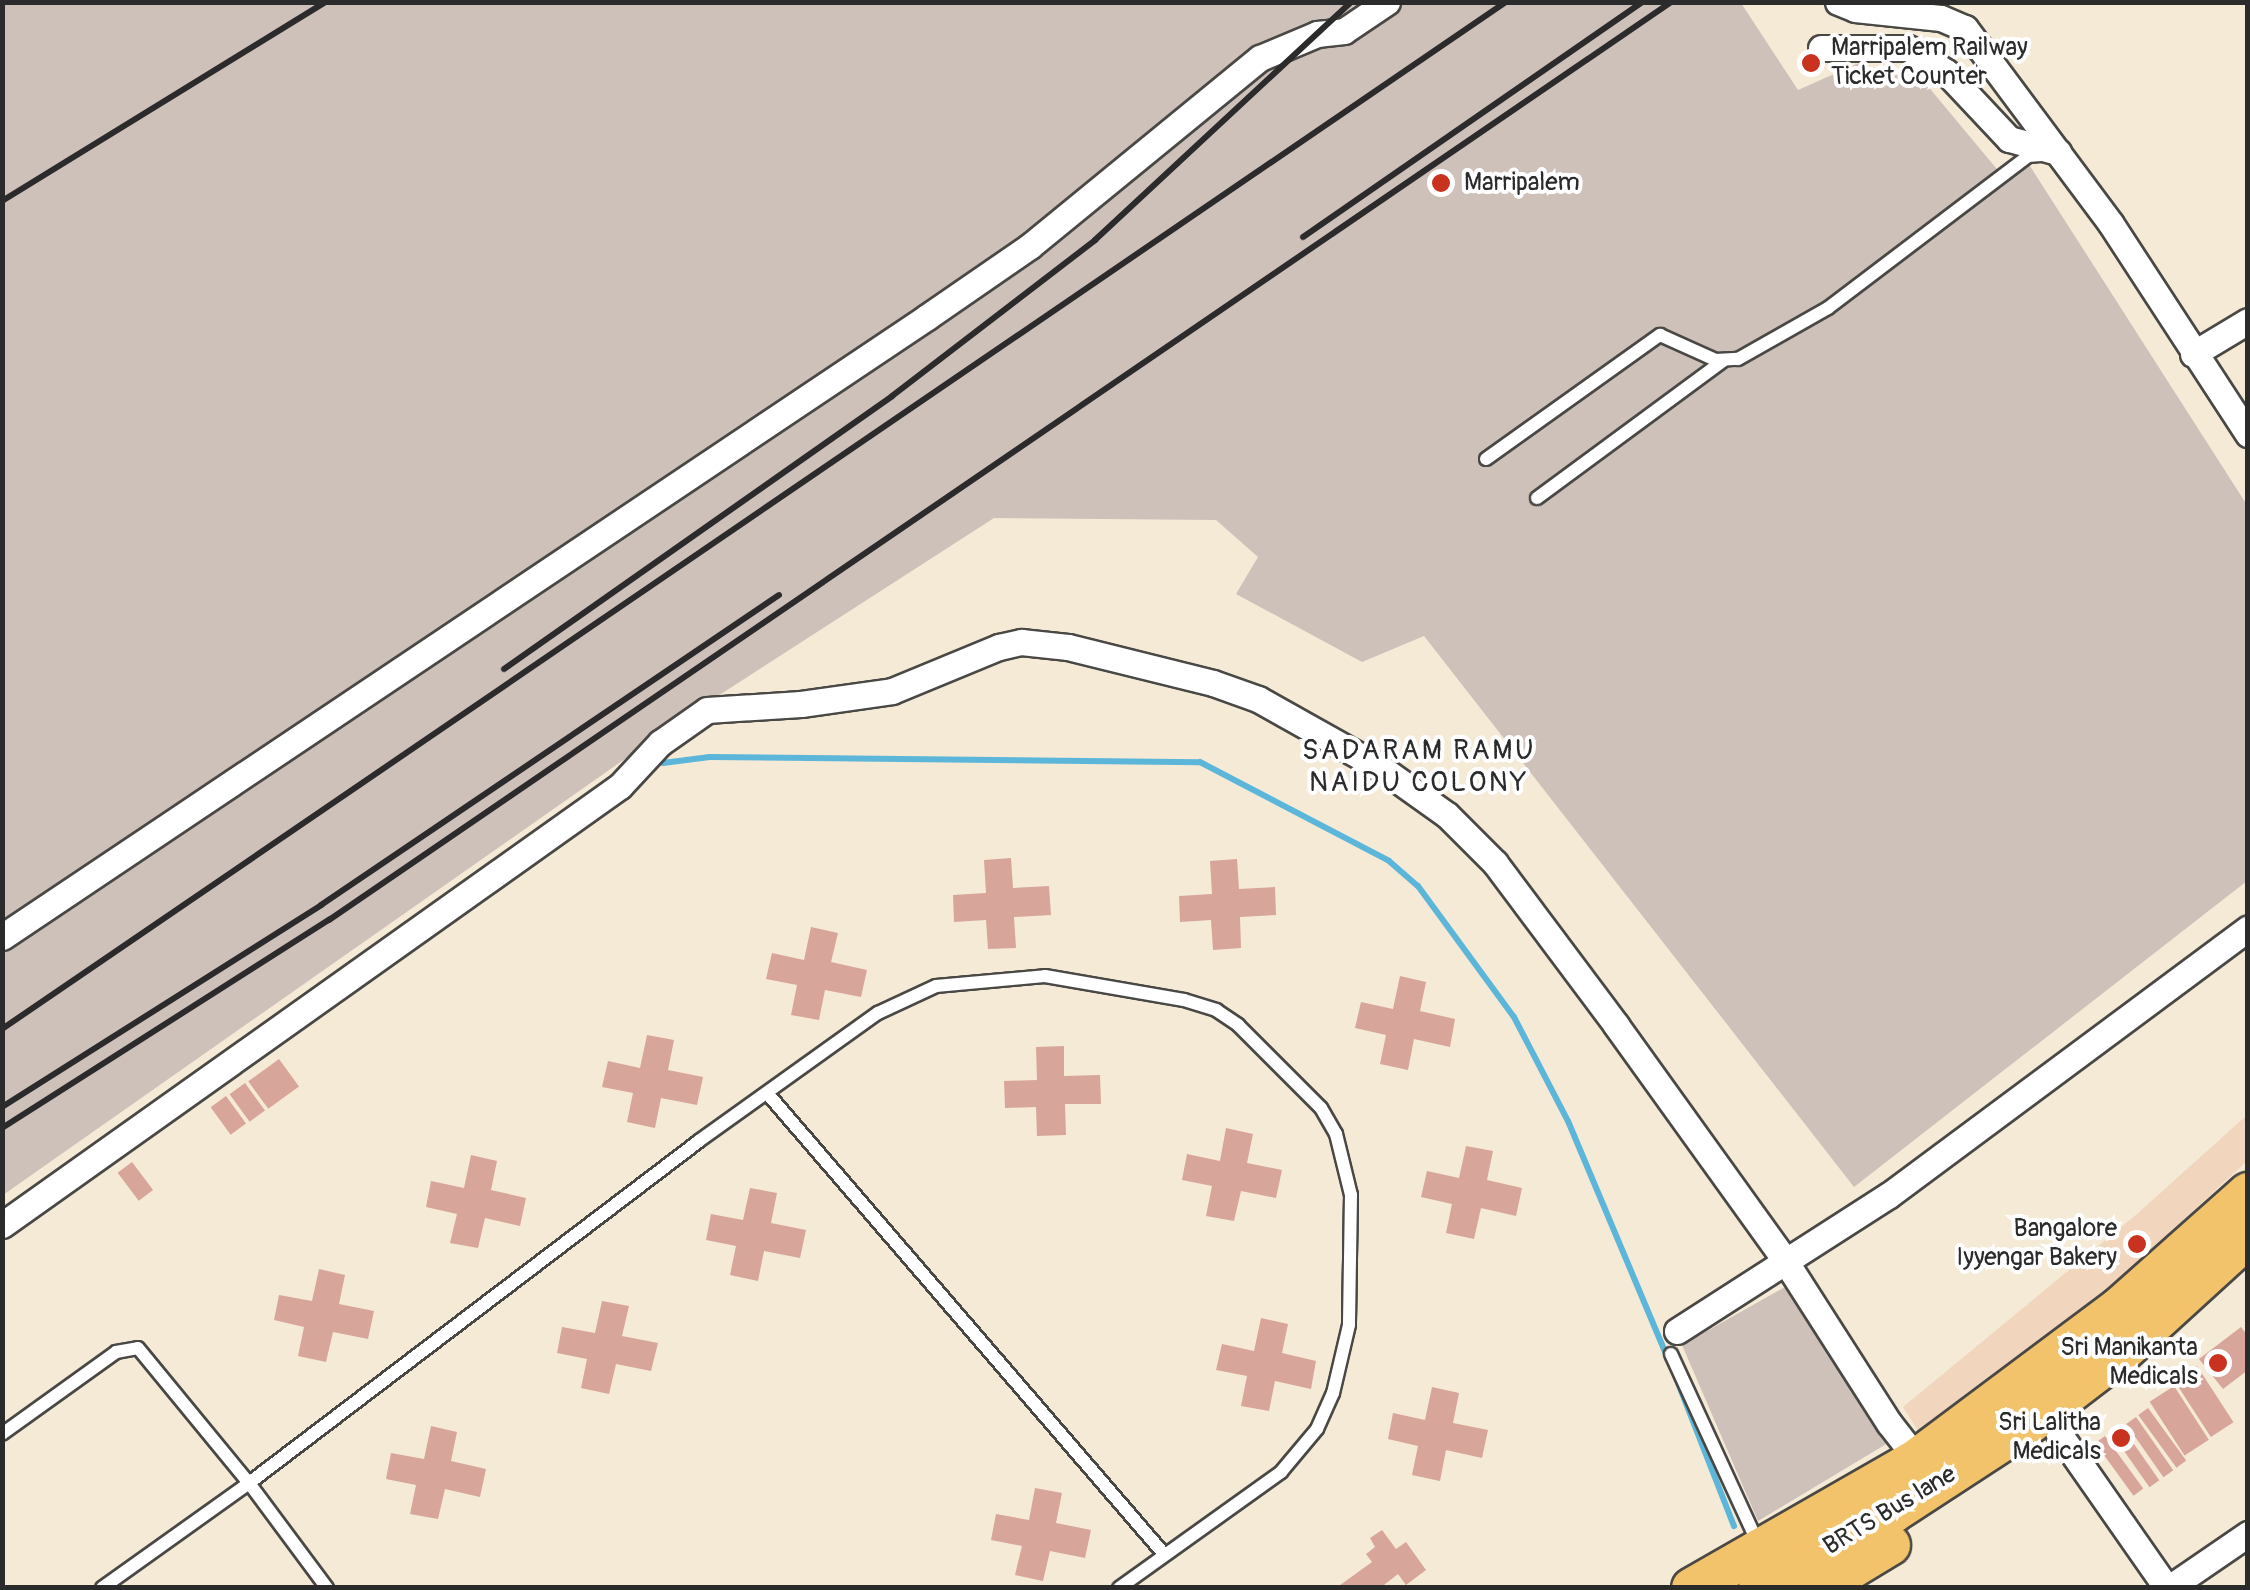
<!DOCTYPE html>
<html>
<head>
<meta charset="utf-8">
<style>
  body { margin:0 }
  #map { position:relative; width:2250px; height:1590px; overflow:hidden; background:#f5ead6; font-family:Pangolin,sans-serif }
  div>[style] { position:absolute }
  .built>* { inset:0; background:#f1d5bd }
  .industrial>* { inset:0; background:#cec1ba }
  .stream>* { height:6px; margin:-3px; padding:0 3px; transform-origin:3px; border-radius:3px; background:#5cb6da }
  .building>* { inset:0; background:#d7a599; transform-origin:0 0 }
  .roads { filter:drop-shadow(2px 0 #494845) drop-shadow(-2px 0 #494845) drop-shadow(0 2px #494845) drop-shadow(0 -2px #494845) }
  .service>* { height:12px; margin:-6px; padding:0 6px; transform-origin:6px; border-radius:6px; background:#fff }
  .minor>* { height:25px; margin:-12.5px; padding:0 12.5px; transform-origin:12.5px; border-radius:12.5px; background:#fff }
  .primary>* { height:40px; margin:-20px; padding:0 20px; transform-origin:20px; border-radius:20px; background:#f2c36a }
  .rail>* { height:6px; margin:-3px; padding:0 3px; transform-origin:3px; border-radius:3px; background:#2b2b2b }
  .dots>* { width:28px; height:28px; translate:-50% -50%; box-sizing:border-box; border:5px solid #fff; border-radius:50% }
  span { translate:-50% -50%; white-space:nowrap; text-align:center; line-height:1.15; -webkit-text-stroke:8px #fff; paint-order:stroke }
  .poi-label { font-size:25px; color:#2b2b2b }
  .left { translate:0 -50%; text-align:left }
  .right { translate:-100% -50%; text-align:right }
  .street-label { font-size:25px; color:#2b2b2b }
  .neighbourhood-label { font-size:28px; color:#2b2b2b; letter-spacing:2.5px }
  .frame { position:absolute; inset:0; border:5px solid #2b2b2b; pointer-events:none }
</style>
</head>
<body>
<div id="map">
  <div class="built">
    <i style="clip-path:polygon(2247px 1115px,2247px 1161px,2090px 1306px,1919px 1432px,1903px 1407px,2137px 1214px)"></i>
  </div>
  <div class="industrial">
    <i style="clip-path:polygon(3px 3px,1741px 3px,1798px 90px,1859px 63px,1926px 84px,2006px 180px,2028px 163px,2247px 505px,2247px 881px,1854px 1187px,1424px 636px,1362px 662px,1236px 594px,1258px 557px,1216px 520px,994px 518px,679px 721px,3px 1195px)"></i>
    <i style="clip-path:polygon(1792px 1283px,1893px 1440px,1758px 1521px,1682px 1345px)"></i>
  </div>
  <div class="stream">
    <i style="left:663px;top:763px;width:47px;rotate:-7.3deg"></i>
    <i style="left:710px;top:757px;width:490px;rotate:0.6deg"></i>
    <i style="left:1200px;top:762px;width:213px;rotate:27.6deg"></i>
    <i style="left:1389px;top:861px;width:38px;rotate:41deg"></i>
    <i style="left:1418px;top:886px;width:162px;rotate:53.8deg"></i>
    <i style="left:1514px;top:1017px;width:117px;rotate:62.6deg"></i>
    <i style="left:1568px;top:1121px;width:256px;rotate:67.2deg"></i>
    <i style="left:1676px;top:1378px;width:159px;rotate:68.6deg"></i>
  </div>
  <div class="building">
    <i style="clip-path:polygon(1011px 858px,1013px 888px,1049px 886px,1051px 915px,1014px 917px,1016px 948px,988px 949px,986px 920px,954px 922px,953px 895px,986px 893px,984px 860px)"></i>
    <i style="clip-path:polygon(1237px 859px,1239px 889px,1275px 887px,1276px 915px,1240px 917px,1241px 948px,1213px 950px,1211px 920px,1180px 922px,1179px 896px,1212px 894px,1210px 861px)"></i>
    <i style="clip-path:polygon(811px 927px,838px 933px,831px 962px,867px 970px,861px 997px,825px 990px,819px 1020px,791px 1015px,797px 985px,766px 979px,772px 953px,804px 960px)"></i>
    <i style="clip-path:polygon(1400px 976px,1426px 982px,1420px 1011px,1455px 1019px,1450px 1047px,1414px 1039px,1408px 1070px,1380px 1064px,1386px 1035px,1355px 1028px,1361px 1002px,1393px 1009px)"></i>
    <i style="clip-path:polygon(647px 1035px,674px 1040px,668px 1070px,703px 1077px,697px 1105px,661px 1098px,655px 1128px,627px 1122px,633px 1093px,602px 1087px,608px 1061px,640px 1068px)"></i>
    <i style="clip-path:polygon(1064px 1046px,1064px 1076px,1100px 1075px,1101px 1104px,1065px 1104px,1066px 1135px,1037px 1136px,1036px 1107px,1005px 1108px,1004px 1081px,1037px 1080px,1036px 1047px)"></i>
    <i style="left:279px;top:1059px;width:34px;height:38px;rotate:54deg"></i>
    <i style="left:245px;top:1083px;width:34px;height:19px;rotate:54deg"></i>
    <i style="left:226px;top:1096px;width:34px;height:19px;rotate:54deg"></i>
    <i style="clip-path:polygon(1226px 1128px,1253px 1134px,1247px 1163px,1282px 1170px,1276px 1198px,1241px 1191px,1234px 1221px,1206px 1216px,1212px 1186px,1182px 1180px,1187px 1154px,1220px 1161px)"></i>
    <i style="clip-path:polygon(1466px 1146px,1493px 1151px,1487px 1180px,1522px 1188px,1516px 1216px,1481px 1208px,1474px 1239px,1446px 1233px,1452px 1204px,1421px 1197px,1427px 1171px,1459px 1178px)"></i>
    <i style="clip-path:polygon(471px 1155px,497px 1161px,491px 1190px,526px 1198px,520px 1226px,485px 1218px,478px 1248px,450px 1243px,457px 1214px,426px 1207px,431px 1181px,464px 1188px)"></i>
    <i style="left:132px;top:1162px;width:35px;height:18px;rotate:53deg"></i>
    <i style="clip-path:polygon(750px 1188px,777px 1193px,771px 1223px,806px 1230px,800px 1258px,764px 1251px,758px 1281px,730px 1275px,736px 1246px,706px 1240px,711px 1214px,743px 1220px)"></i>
    <i style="clip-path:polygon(319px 1269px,345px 1275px,339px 1304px,374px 1311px,368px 1339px,333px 1332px,326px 1362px,298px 1356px,304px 1327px,274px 1320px,279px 1295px,312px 1301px)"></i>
    <i style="clip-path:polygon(602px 1301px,629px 1306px,622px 1336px,658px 1343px,651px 1371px,616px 1364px,609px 1394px,581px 1388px,587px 1359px,557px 1353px,562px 1327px,595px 1333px)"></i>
    <i style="clip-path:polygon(1261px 1318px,1288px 1324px,1282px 1353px,1316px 1361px,1311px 1389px,1275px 1381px,1269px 1411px,1241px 1406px,1247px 1376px,1216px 1370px,1222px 1344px,1254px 1351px)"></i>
    <i style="clip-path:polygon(2241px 1327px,2248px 1336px,2248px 1370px,2223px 1389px,2199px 1359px)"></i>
    <i style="left:2197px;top:1366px;width:67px;height:27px;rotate:57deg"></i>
    <i style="left:2174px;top:1386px;width:64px;height:29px;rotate:57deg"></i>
    <i style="clip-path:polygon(1432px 1387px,1459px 1393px,1453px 1423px,1488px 1430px,1482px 1458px,1446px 1450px,1440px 1481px,1412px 1475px,1418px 1446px,1388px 1439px,1393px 1413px,1425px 1420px)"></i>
    <i style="left:2148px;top:1408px;width:65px;height:12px;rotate:54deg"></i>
    <i style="left:2136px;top:1417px;width:65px;height:12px;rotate:55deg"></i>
    <i style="clip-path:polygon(431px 1426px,457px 1432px,451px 1461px,486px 1469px,480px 1497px,445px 1489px,438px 1519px,410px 1514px,416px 1485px,386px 1479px,391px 1453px,424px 1459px)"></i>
    <i style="left:2122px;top:1427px;width:65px;height:12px;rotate:55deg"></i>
    <i style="left:2105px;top:1436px;width:65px;height:12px;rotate:54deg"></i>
    <i style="clip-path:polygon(1035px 1488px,1062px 1493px,1056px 1523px,1091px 1530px,1085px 1558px,1050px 1551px,1043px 1581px,1015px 1575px,1022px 1546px,991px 1540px,996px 1514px,1029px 1520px)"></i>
    <i style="clip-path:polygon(1382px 1530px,1396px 1549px,1406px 1542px,1426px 1570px,1406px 1585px,1398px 1574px,1384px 1585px,1386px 1588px,1336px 1588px,1372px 1562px,1366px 1554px,1375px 1547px,1370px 1538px)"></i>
  </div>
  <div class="roads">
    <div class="service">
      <i style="left:1486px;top:459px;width:214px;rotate:-35.5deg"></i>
      <i style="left:1660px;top:335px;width:61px;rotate:24.1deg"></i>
      <i style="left:1716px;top:360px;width:22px;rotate:-3deg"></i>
      <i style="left:1738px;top:359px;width:103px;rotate:-29.5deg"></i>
      <i style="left:1828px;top:308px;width:251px;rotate:-37.2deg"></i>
      <i style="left:2028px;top:156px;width:13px;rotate:-4deg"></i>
      <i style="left:1537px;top:498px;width:231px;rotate:-36.4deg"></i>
      <i style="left:767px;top:1093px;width:608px;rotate:49.27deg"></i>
      <i style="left:1671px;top:1354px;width:208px;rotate:65.3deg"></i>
      <i style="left:2px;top:1434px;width:140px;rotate:-35.7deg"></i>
      <i style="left:116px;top:1352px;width:22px;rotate:-10deg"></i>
      <i style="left:138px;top:1348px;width:175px;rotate:50.6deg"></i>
      <i style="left:249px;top:1483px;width:131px;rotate:53.4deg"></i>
      <i style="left:102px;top:1588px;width:181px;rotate:-35.5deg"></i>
      <i style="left:249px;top:1483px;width:565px;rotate:-37.23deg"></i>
      <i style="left:699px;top:1141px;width:220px;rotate:-35.6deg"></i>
      <i style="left:878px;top:1013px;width:64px;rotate:-25deg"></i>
      <i style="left:936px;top:986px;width:109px;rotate:-5.2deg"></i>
      <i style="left:1045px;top:976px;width:141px;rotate:9.8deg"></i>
      <i style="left:1184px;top:1000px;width:34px;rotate:17deg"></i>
      <i style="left:1216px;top:1010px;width:27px;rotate:34deg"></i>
      <i style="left:1238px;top:1025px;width:117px;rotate:45deg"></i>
      <i style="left:1321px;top:1108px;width:30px;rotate:60deg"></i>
      <i style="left:1336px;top:1134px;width:63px;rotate:76.2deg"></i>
      <i style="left:1351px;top:1195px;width:130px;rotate:90.9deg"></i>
      <i style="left:1349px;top:1325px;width:70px;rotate:103.2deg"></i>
      <i style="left:1333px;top:1393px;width:39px;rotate:114deg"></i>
      <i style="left:1317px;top:1429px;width:56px;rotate:129.9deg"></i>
      <i style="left:1281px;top:1472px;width:199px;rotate:144.4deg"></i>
    </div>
    <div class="minor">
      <i style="left:1838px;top:2px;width:18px;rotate:22deg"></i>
      <i style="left:1855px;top:9px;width:86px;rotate:6deg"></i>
      <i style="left:1941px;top:18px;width:26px;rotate:23deg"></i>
      <i style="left:1965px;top:28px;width:244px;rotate:53.3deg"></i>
      <i style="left:2111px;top:224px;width:251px;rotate:56.9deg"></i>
      <i style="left:1821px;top:48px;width:87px"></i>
      <i style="left:1908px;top:48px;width:45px;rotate:32.3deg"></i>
      <i style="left:1946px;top:72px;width:92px;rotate:46.8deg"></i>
      <i style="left:2009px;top:139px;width:51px;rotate:14.9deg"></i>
      <i style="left:2193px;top:354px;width:64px;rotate:-31deg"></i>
      <i style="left:2px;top:937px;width:1114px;rotate:-33.83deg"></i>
      <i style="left:927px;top:317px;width:125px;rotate:-34.6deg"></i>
      <i style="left:1030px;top:246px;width:297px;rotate:-39.3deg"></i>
      <i style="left:1260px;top:58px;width:62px;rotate:-22.8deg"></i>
      <i style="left:1317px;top:34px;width:27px;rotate:-6deg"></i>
      <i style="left:1344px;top:31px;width:52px;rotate:-34deg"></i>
      <i style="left:2px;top:1225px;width:758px;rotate:-35.39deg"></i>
      <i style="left:620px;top:786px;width:59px;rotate:-47.1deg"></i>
      <i style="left:660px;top:743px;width:57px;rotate:-35.1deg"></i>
      <i style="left:707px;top:710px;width:94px;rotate:-3.7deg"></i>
      <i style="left:801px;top:704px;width:92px;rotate:-8.1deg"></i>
      <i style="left:892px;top:691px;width:116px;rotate:-22.4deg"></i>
      <i style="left:999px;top:647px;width:23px;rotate:-13deg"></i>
      <i style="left:1021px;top:642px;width:47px;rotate:6.1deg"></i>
      <i style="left:1068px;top:647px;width:149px;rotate:13.9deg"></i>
      <i style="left:1213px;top:683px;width:48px;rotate:19.6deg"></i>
      <i style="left:1258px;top:699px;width:141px;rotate:29.3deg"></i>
      <i style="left:1381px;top:768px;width:81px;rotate:35.5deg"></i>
      <i style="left:1447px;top:815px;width:68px;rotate:45deg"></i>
      <i style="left:1495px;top:863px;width:202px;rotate:53.2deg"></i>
      <i style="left:1616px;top:1025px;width:288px;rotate:54.3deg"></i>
      <i style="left:1784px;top:1259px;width:195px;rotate:57.4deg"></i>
      <i style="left:1889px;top:1423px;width:46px;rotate:52.1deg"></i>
      <i style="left:1677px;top:1331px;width:252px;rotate:-32.7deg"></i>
      <i style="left:1889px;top:1195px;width:447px;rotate:-36.6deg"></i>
      <i style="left:2058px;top:1432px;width:190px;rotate:55.1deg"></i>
      <i style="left:2169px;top:1588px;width:96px;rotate:-34.4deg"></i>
    </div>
    <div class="primary">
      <i style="left:1692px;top:1588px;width:259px;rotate:-29.8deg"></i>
      <i style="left:1917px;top:1459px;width:252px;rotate:-36.8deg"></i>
      <i style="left:2119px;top:1308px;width:173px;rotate:-41.7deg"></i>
      <i style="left:1759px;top:1588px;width:153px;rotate:-29.4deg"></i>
      <i style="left:1892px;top:1513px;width:165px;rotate:-33.1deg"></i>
      <i style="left:2030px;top:1423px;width:113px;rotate:-37.5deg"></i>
      <i style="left:2120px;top:1354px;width:173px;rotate:-42.4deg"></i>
      <i style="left:1819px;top:1588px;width:83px;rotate:-31.2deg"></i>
    </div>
  </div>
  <div class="rail">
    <i style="left:2px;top:201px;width:380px;rotate:-31.6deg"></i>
    <i style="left:1303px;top:237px;width:412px;rotate:-34.7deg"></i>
    <i style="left:504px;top:669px;width:474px;rotate:-35.1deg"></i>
    <i style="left:892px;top:396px;width:256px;rotate:-37.5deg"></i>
    <i style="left:1095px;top:240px;width:350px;rotate:-42.9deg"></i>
    <i style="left:2px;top:1029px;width:1821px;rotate:-34.33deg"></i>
    <i style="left:2px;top:1107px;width:378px;rotate:-32.3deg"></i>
    <i style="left:321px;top:905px;width:553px;rotate:-34.09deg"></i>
    <i style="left:2px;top:1128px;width:388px;rotate:-32.5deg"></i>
    <i style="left:329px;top:920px;width:1626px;rotate:-34.37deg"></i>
  </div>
  <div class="dots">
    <i style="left:1811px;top:63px;background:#c8321e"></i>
    <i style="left:1441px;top:183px;background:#c8321e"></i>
    <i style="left:2137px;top:1244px;background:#c8321e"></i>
    <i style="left:2218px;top:1363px;background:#c8321e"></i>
    <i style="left:2121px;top:1438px;background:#c8321e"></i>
  </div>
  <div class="poi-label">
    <span class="left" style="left:1831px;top:63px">Marripalem Railway<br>Ticket Counter</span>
    <span class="left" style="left:1464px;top:183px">Marripalem</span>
    <span class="right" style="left:2117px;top:1244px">Bangalore<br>Iyyengar Bakery</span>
    <span class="right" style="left:2198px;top:1363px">Sri Manikanta<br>Medicals</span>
    <span class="right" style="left:2101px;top:1438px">Sri Lalitha<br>Medicals</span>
  </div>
  <div class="street-label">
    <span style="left:1890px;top:1511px;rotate:-31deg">BRTS Bus lane</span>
  </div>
  <div class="neighbourhood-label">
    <span style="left:1419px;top:767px">SADARAM RAMU<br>NAIDU COLONY</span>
  </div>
  <div class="frame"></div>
</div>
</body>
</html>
